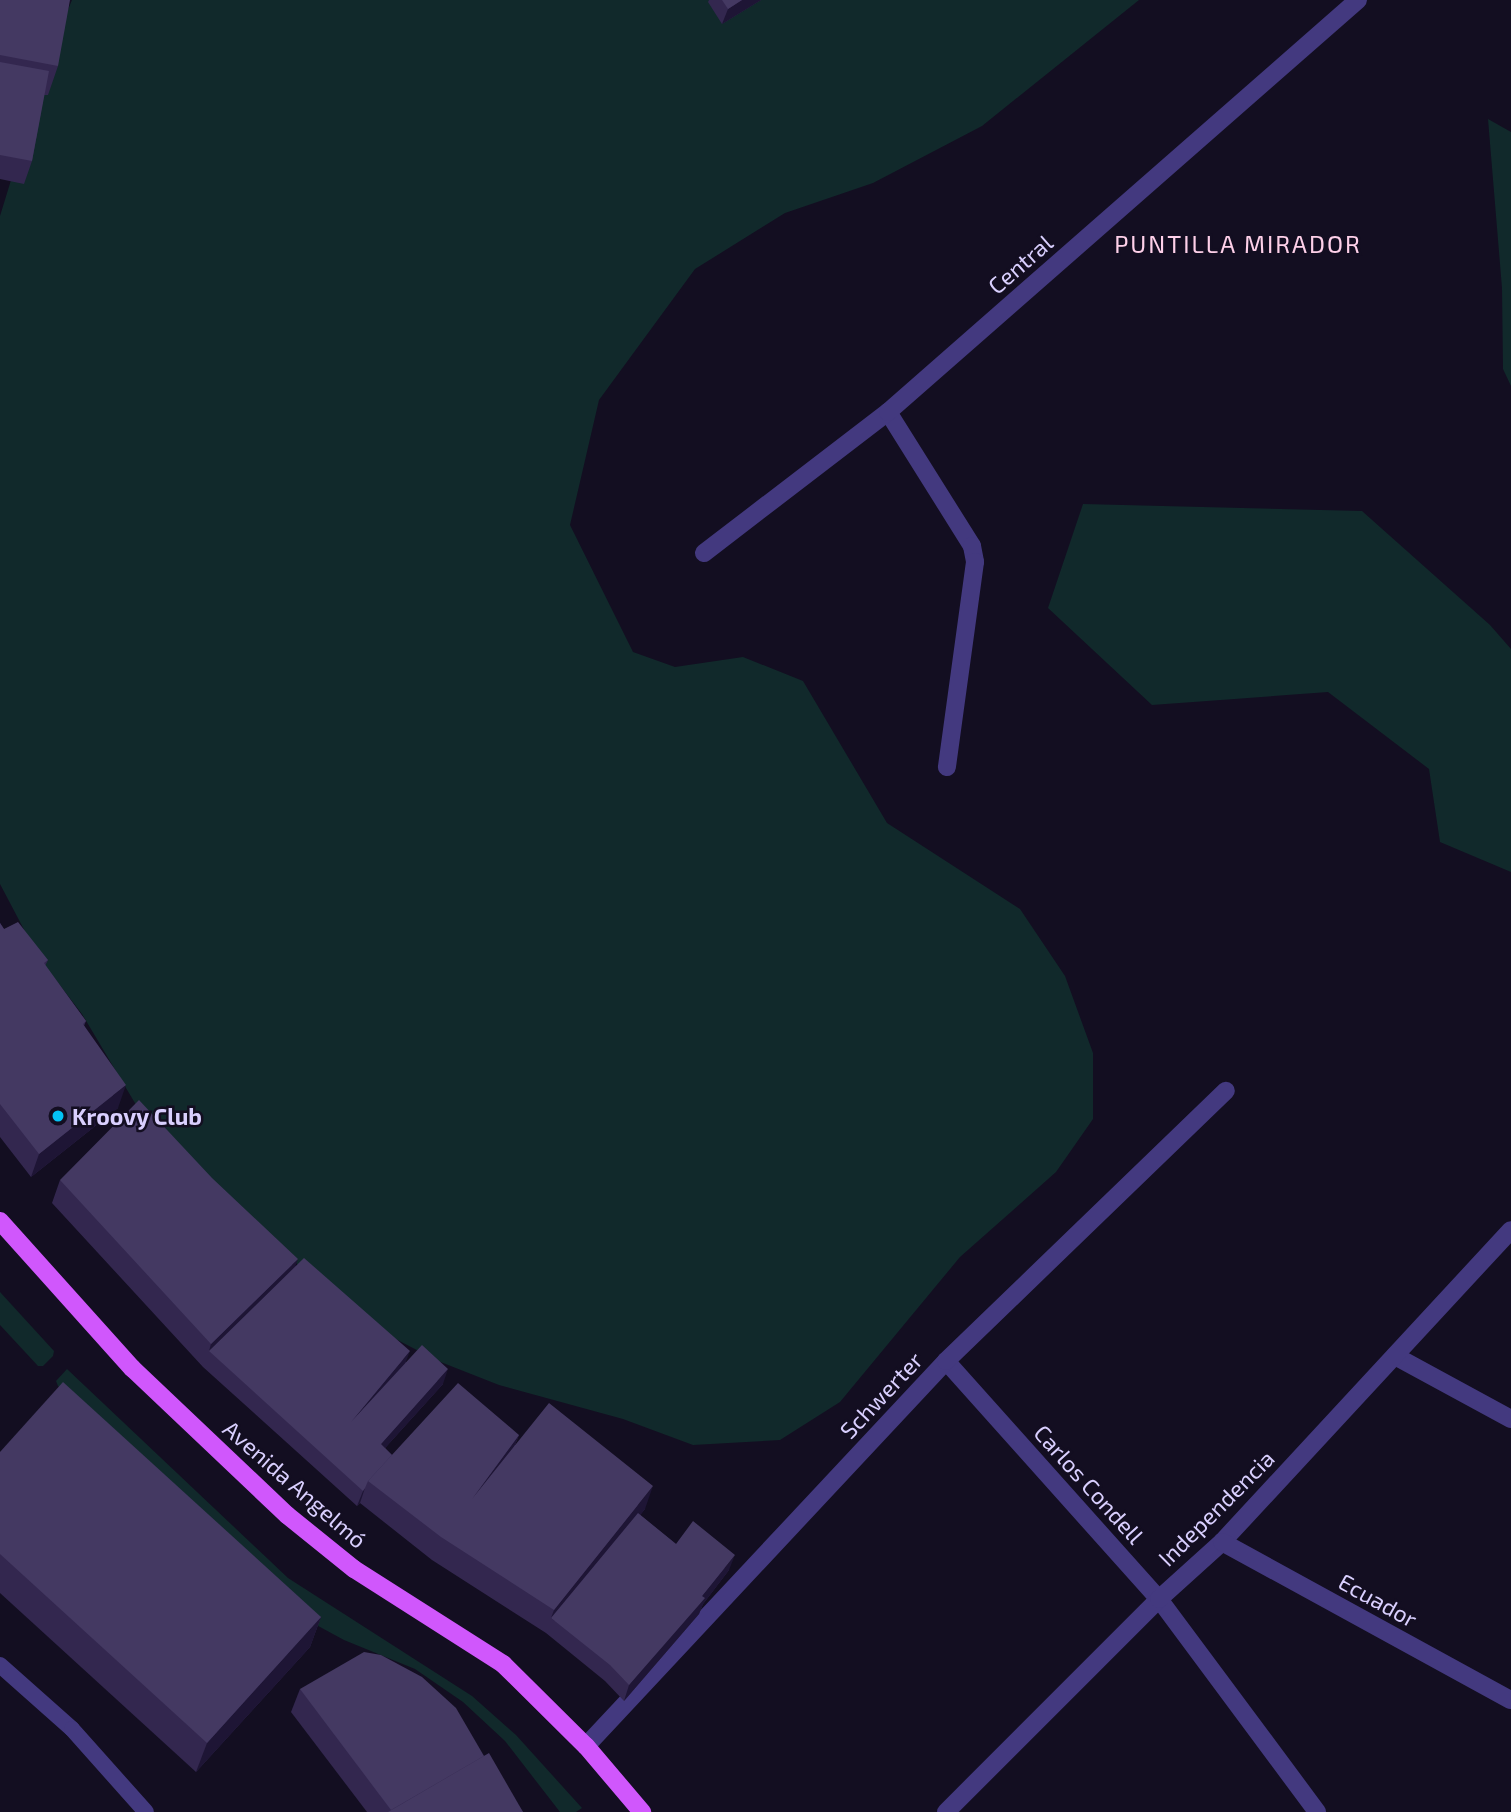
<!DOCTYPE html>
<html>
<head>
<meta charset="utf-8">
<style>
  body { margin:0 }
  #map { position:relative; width:1511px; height:1812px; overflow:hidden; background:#130e21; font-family:"Exo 2",sans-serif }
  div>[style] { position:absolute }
  .green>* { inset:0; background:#11292b }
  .service>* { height:16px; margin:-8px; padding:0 8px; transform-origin:8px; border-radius:8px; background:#43397f }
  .minor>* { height:18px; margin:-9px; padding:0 9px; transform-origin:9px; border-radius:9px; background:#43397f }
  .tertiary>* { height:18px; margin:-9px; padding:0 9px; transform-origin:9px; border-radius:9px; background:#43397f }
  .primary>* { height:18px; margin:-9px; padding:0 9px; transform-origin:9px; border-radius:9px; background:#d057fc }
  .wall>* { inset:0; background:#33274f }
  .shaded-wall>* { inset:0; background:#1e1535 }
  .building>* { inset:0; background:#443962 }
  .dots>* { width:19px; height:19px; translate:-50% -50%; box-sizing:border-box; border:4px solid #130e21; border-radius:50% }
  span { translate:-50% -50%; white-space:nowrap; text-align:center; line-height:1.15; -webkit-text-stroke:5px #130e21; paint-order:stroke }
  .street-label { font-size:23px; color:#d9cffe }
  .poi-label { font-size:23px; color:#d9cffe; font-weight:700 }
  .left { translate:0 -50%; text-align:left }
  .neighbourhood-label { font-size:24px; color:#fed0e9; letter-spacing:2px }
</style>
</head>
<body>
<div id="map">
  <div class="green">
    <i style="clip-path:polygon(72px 0,1139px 0,982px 126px,873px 183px,785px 213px,695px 269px,599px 400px,570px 525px,633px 652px,675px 667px,743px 657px,803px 681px,887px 823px,1020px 909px,1065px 976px,1093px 1053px,1093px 1119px,1056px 1172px,960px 1257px,840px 1402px,780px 1440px,693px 1445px,623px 1419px,499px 1385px,438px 1361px,384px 1333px,323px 1288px,148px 1125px,82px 1014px,39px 958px,0 884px,0 216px,50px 53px)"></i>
    <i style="clip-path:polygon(1488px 119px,1511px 132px,1511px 386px,1503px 369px,1502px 288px)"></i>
    <i style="clip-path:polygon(1083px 504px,1362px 511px,1490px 625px,1511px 649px,1511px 872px,1440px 842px,1429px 769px,1328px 692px,1152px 705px,1048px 608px)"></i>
    <i style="clip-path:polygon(0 1292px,54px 1351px,53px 1356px,43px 1366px,38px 1366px,0 1325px)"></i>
    <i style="clip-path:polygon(67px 1369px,288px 1578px,472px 1696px,516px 1735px,582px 1808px,576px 1812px,560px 1812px,505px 1741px,463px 1702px,415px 1669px,344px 1640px,309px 1621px,58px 1386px,56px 1381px)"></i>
  </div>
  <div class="service">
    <i style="left:0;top:1665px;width:96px;rotate:41.6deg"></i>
    <i style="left:72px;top:1729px;width:111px;rotate:48.3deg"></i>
  </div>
  <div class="minor">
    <i style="left:888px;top:412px;width:158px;rotate:57.9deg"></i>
    <i style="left:972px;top:546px;width:16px;rotate:79deg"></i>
    <i style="left:975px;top:562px;width:207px;rotate:97.8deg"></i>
    <i style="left:704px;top:553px;width:232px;rotate:-37.5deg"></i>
    <i style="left:888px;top:412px;width:625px;rotate:-41.24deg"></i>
    <i style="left:1395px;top:1356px;width:132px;rotate:28.5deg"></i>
    <i style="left:946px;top:1361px;width:319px;rotate:48.2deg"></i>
    <i style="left:1159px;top:1599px;width:265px;rotate:53.4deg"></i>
    <i style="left:1222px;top:1542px;width:425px;rotate:-47.2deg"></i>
    <i style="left:586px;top:1746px;width:527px;rotate:-46.92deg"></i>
    <i style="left:946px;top:1361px;width:389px;rotate:-44deg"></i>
  </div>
  <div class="tertiary">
    <i style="left:946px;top:1812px;width:301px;rotate:-45deg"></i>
    <i style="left:1159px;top:1599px;width:85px;rotate:-42.1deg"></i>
    <i style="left:1222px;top:1542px;width:329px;rotate:28.7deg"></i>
  </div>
  <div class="primary">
    <i style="left:0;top:1221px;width:198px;rotate:48.1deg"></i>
    <i style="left:132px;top:1368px;width:214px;rotate:43.5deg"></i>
    <i style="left:287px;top:1515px;width:86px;rotate:38.9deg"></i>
    <i style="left:354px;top:1569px;width:177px;rotate:32.5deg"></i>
    <i style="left:503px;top:1664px;width:117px;rotate:44.7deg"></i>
    <i style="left:586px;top:1746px;width:87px;rotate:49.7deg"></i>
  </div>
  <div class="wall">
    <i style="clip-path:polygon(0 0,58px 66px,48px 95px,44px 95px,32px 161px,24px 184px,0 179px)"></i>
    <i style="clip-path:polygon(709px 0,761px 0,722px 24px,708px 2px)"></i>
    <i style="clip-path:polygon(0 923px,4px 929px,48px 960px,45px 966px,86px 1021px,84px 1026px,118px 1108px,31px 1177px,0 1137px)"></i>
    <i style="clip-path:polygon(60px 1180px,295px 1266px,406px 1362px,443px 1384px,385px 1448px,392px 1455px,519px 1435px,515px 1445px,645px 1509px,640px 1515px,676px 1544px,729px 1570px,703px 1604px,699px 1614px,624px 1701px,605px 1681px,546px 1633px,432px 1560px,360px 1503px,357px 1506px,203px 1367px,52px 1203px)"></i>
    <i style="clip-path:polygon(0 1452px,321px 1617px,310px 1647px,196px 1772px,0 1593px)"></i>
    <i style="clip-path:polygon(300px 1689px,484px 1756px,523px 1812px,367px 1812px,291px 1712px)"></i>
  </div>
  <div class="shaded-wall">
    <i style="clip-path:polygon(742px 0,761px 0,722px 24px,728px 9px)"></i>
    <i style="clip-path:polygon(126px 1085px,118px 1108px,31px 1177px,39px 1154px)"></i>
    <i style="clip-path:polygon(298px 1259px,290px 1282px,209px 1351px,211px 1344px)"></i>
    <i style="clip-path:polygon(410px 1351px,404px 1367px,351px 1422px)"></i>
    <i style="clip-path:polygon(448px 1369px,443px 1384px,375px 1459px,381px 1444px)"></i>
    <i style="clip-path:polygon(519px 1435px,510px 1457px,472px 1499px)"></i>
    <i style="clip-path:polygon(653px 1486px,645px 1509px,555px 1621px,551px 1618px,554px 1610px)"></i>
    <i style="clip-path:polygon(365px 1488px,360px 1503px,357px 1506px,363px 1491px)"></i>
    <i style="clip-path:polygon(735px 1555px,729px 1570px,703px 1604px,699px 1614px,624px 1701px,629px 1685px,702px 1596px)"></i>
    <i style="clip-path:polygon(321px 1617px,310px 1647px,196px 1772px,207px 1743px)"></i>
  </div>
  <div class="building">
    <i style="clip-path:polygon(0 0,70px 0,58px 66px,0 55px)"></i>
    <i style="clip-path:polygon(722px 0,742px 0,728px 9px)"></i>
    <i style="clip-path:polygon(0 62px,49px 71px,32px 161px,0 155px)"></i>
    <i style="clip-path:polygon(18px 922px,48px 960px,44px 963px,86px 1021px,83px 1024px,126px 1085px,39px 1154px,0 1104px,0 923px,4px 929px)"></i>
    <i style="clip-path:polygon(139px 1100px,212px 1178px,298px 1259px,211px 1344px,60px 1180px)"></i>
    <i style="clip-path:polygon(304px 1258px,410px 1351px,351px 1422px,422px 1345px,448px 1369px,381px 1444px,392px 1455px,368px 1481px,365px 1488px,363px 1491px,209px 1351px)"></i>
    <i style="clip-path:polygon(63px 1382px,321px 1617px,207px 1743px,0 1554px,0 1452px)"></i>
    <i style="clip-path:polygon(458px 1383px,519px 1435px,472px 1499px,549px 1403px,653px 1486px,554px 1610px,441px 1537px,368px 1481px)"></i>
    <i style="clip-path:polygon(638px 1513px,676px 1544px,693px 1521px,735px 1555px,702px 1596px,705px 1598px,629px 1685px,610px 1665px,551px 1618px)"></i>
    <i style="clip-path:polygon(364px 1652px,381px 1655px,422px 1677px,456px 1708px,484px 1756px,391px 1810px,300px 1689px)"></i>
    <i style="clip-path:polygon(489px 1753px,523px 1812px,388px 1812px)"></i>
  </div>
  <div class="dots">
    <i style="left:58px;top:1116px;background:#04c3f5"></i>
  </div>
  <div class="street-label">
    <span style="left:1020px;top:264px;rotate:-41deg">Central</span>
    <span style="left:881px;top:1395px;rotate:-47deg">Schwerter</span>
    <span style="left:295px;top:1484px;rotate:41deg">Avenida Angelmó</span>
    <span style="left:1089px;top:1484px;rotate:48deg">Carlos Condell</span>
    <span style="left:1216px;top:1508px;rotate:-45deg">Independencia</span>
    <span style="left:1378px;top:1600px;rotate:29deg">Ecuador</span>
  </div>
  <div class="poi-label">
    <span class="left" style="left:72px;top:1116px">Kroovy Club</span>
  </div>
  <div class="neighbourhood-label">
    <span style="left:1238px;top:244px">PUNTILLA MIRADOR</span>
  </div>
</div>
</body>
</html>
